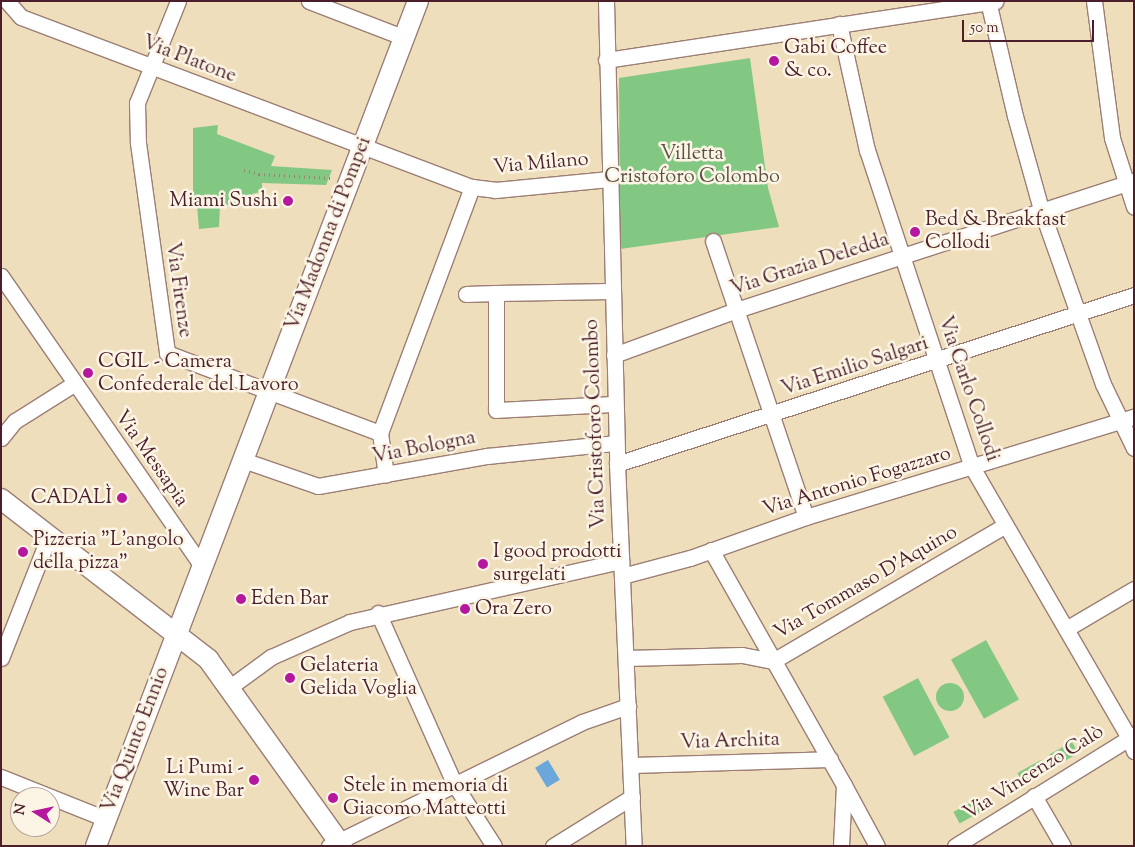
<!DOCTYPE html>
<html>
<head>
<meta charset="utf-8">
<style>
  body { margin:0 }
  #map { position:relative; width:1135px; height:847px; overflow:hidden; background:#eedebc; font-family:"Sorts Mill Goudy",serif }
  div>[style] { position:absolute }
  .green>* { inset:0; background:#83c882; transform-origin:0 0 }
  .round { border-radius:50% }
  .water>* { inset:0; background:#6ca7dc; transform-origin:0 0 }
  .path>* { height:3px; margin-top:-1.5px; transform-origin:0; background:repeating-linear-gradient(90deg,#9c7e74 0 1px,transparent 0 5px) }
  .roads { filter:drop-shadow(1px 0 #9c7e74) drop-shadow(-1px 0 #9c7e74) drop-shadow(0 1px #9c7e74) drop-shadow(0 -1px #9c7e74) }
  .minor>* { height:15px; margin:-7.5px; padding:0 7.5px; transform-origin:7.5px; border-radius:7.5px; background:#fff }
  .tertiary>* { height:20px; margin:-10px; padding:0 10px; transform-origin:10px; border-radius:10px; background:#fff }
  .dots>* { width:14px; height:14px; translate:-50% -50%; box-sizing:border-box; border:2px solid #fcf5e5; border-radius:50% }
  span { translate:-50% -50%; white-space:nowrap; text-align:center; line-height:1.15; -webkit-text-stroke:5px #fcf5e5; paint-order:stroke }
  .poi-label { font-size:20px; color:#4a1f2b }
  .left { translate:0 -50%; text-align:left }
  .right { translate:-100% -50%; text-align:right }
  .street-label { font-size:20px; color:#4a1f2b }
  .park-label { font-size:20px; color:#5b5245 }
  .frame { position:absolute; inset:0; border:2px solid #4a1f2b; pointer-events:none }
  .north { position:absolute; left:10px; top:787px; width:50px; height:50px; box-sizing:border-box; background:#fcf5e5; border:1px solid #b59f9b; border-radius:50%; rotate:280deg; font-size:14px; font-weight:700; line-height:20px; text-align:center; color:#4a1f2b }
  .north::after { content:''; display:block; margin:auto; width:18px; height:22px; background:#b5179e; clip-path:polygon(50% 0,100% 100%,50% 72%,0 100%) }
  .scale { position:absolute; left:962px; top:20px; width:132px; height:22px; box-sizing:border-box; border:2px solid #4a1f2b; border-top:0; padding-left:6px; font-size:15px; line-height:18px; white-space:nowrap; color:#4a1f2b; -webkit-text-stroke:4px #fcf5e5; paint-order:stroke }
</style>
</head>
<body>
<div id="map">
  <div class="green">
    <i style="clip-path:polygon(750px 58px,768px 188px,779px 227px,620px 249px,619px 78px)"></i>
    <i style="clip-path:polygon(218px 125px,217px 134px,275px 156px,271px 166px,332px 170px,326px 185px,262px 183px,262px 192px,252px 194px,253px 201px,220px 206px,219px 227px,199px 229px,197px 205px,193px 205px,193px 128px)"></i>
    <i style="left:986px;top:640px;width:68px;height:40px;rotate:61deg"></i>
    <i style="left:918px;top:678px;width:67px;height:40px;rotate:62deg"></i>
    <i class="round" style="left:936px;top:683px;width:28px;height:28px"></i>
    <i style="left:1072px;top:742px;width:13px;height:26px;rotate:61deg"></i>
    <i style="left:1041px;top:760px;width:13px;height:27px;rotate:61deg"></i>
    <i style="left:977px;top:799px;width:13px;height:27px;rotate:61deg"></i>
  </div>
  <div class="water">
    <i style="left:548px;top:760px;width:23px;height:15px;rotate:59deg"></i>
  </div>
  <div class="path">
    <i style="left:244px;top:170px;width:16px;rotate:15deg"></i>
    <i style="left:259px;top:174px;width:72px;rotate:3.2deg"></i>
  </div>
  <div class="roads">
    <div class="minor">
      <i style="left:7px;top:1px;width:21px;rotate:49deg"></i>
      <i style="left:21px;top:17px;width:482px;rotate:20.7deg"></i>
      <i style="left:472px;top:187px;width:23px;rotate:7deg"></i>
      <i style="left:495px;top:190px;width:115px;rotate:-5.5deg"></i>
      <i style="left:178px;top:1px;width:110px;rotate:111.9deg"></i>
      <i style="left:137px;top:103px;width:40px;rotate:88.6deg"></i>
      <i style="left:138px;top:143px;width:212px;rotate:82.1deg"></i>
      <i style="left:167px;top:353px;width:228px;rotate:20.6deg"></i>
      <i style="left:380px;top:433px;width:263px;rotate:-69.5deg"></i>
      <i style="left:309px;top:1px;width:103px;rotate:21.1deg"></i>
      <i style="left:606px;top:1px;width:463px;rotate:88.6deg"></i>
      <i style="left:617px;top:464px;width:382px;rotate:87.5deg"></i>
      <i style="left:988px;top:1px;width:118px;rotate:76.8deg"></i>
      <i style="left:1015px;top:116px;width:97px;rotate:74.4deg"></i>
      <i style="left:1041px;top:209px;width:186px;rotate:70.5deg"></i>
      <i style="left:1103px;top:384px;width:71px;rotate:64.2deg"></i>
      <i style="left:1094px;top:1px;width:138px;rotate:82.5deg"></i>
      <i style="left:1112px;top:138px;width:72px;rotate:72.3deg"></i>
      <i style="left:839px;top:24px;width:129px;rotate:77.5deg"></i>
      <i style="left:867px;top:150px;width:334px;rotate:71.7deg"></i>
      <i style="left:972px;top:467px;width:313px;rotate:59.9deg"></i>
      <i style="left:1129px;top:738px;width:14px;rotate:69deg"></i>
      <i style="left:606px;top:60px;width:394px;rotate:-8.6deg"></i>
      <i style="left:713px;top:241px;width:291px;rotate:71.4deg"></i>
      <i style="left:1px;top:276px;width:351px;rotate:55.3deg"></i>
      <i style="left:611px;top:291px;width:115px;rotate:179deg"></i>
      <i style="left:496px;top:293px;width:117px;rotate:90deg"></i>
      <i style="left:496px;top:410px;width:119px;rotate:-2.9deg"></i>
      <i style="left:466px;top:294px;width:30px;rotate:-2deg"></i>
      <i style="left:614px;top:355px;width:130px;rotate:-20.2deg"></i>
      <i style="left:736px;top:310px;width:418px;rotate:-18deg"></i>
      <i style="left:380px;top:433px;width:42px;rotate:81.9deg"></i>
      <i style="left:1px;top:438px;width:22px;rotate:-51deg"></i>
      <i style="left:15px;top:421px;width:71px;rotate:-32.3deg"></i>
      <i style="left:243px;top:460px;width:79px;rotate:19.1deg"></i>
      <i style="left:318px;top:486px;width:172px;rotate:-10.1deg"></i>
      <i style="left:487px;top:456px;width:130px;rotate:-5.8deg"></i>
      <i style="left:617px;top:464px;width:544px;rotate:-18.1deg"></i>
      <i style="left:711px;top:550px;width:270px;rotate:60.5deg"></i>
      <i style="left:622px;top:576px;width:70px;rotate:-14.8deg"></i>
      <i style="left:690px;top:558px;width:123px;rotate:-19.5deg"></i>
      <i style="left:806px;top:517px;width:343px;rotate:-17deg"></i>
      <i style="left:378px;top:613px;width:188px;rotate:65.9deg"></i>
      <i style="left:455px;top:785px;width:72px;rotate:57.4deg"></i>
      <i style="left:1066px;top:629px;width:79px;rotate:-30.5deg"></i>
      <i style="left:1px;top:658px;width:131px;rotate:-68.5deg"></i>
      <i style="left:626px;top:658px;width:116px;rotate:-1.5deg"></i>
      <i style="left:742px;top:655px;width:32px;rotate:11deg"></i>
      <i style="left:773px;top:661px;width:268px;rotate:-30.3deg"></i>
      <i style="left:230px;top:687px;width:51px;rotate:-36.2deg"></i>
      <i style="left:271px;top:657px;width:86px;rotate:-23.9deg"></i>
      <i style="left:350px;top:622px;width:278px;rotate:-12.7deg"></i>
      <i style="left:631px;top:765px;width:199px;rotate:-1.7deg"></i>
      <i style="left:1px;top:777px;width:113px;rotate:21.8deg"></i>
      <i style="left:1034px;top:796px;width:58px;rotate:59.9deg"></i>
      <i style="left:329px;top:846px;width:282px;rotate:-26.1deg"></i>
      <i style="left:582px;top:722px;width:49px;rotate:-19.2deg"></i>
      <i style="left:553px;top:846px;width:93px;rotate:-31.8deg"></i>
      <i style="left:841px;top:846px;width:61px;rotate:-87.2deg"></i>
      <i style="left:844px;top:785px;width:69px;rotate:61.6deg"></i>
      <i style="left:955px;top:846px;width:211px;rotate:-31.8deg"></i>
    </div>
    <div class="tertiary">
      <i style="left:1px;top:499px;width:262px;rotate:37.7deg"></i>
      <i style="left:208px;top:659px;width:230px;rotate:54.4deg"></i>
      <i style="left:96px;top:846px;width:904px;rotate:-69.14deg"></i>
    </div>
  </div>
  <div class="dots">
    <i style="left:774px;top:61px;background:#b5179e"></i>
    <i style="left:288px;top:201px;background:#b5179e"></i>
    <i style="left:915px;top:232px;background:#b5179e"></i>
    <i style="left:88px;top:373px;background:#b5179e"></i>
    <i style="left:122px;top:498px;background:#b5179e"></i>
    <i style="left:23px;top:552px;background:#b5179e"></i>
    <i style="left:483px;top:564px;background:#b5179e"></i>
    <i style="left:241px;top:599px;background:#b5179e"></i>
    <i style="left:465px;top:609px;background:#b5179e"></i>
    <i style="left:290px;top:678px;background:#b5179e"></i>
    <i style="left:254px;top:780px;background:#b5179e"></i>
    <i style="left:333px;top:798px;background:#b5179e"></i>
  </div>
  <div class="poi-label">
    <span class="left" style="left:784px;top:60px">Gabi Coffee<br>&amp; co.</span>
    <span class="right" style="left:278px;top:201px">Miami Sushi</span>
    <span class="left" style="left:925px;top:232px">Bed &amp; Breakfast<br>Collodi</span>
    <span class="left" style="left:98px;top:374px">CGIL - Camera<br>Confederale del Lavoro</span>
    <span class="right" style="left:112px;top:498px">CADALÌ</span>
    <span class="left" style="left:33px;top:552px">Pizzeria "L'angolo<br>della pizza"</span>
    <span class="left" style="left:493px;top:564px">I good prodotti<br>surgelati</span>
    <span class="left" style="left:251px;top:599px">Eden Bar</span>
    <span class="left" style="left:475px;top:609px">Ora Zero</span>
    <span class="left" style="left:300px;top:678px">Gelateria<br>Gelida Voglia</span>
    <span class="right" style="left:244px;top:780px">Li Pumi -<br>Wine Bar</span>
    <span class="left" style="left:343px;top:798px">Stele in memoria di<br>Giacomo Matteotti</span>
  </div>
  <div class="street-label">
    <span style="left:189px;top:60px;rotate:21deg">Via Platone</span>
    <span style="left:541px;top:164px;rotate:-5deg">Via Milano</span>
    <span style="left:329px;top:234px;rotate:-69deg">Via Madonna di Pompei</span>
    <span style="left:810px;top:265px;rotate:-18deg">Via Grazia Deledda</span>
    <span style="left:178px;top:290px;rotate:82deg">Via Firenze</span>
    <span style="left:855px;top:367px;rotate:-18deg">Via Emilio Salgari</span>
    <span style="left:968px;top:389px;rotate:71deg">Via Carlo Collodi</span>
    <span style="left:596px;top:424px;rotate:-92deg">Via Cristoforo Colombo</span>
    <span style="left:424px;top:448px;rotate:-11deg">Via Bologna</span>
    <span style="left:151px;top:459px;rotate:55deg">Via Messapia</span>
    <span style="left:857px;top:482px;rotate:-17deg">Via Antonio Fogazzaro</span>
    <span style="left:866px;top:583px;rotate:-30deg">Via Tommaso D'Aquino</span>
    <span style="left:136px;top:740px;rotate:-69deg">Via Quinto Ennio</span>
    <span style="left:730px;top:742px;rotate:-2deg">Via Archita</span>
    <span style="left:1034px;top:773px;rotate:-32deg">Via Vincenzo Calò</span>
  </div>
  <div class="park-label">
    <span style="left:692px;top:166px">Villetta<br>Cristoforo Colombo</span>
  </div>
  <div class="frame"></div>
  <div class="north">N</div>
  <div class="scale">50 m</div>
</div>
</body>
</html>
